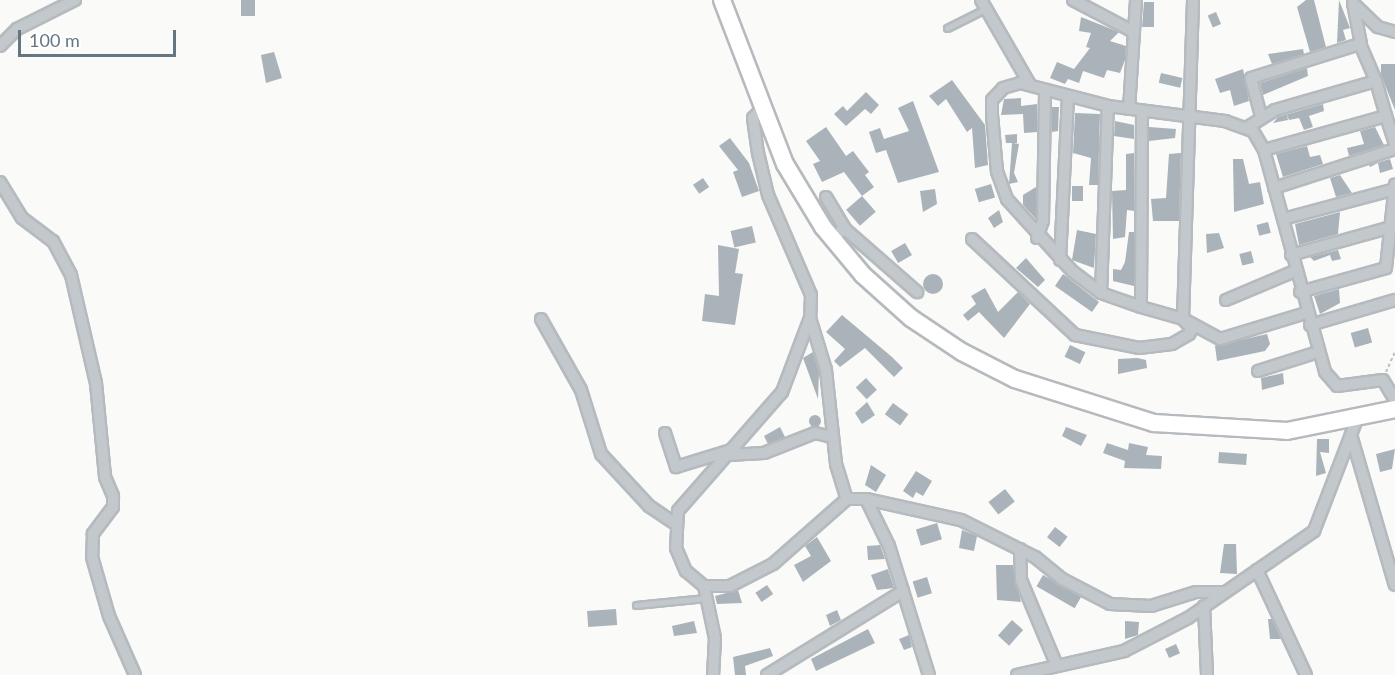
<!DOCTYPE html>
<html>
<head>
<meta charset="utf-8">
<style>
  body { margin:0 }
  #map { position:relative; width:1395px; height:675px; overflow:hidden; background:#fafaf8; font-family:Lato,sans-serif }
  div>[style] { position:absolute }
  .building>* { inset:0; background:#aab3b9; transform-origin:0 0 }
  .round { border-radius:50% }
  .path>* { height:2px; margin-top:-1px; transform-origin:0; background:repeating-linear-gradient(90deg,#bbbfc2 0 3px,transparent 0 6px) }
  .roads { filter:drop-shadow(2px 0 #b5babe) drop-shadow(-2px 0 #b5babe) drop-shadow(0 2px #b5babe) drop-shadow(0 -2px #b5babe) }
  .service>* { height:5px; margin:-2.5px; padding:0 2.5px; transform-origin:2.5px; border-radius:2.5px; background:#c3c8cc }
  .minor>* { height:10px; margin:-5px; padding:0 5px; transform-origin:5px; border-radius:5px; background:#c3c8cc }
  .primary>* { height:16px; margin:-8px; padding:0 8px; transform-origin:8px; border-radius:8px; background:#fff }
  span { translate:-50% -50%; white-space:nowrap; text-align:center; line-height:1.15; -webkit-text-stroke:6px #fff; paint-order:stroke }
  .scale { position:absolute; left:18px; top:30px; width:158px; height:27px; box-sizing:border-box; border:3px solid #657683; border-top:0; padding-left:8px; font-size:18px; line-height:21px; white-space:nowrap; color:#657683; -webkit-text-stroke:4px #fff; paint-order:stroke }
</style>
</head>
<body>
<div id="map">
  <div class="building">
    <i style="left:241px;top:0;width:14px;height:16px"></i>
    <i style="clip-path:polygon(1306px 0,1314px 0,1326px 47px,1310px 52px,1297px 7px)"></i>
    <i style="clip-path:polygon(1339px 0,1350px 28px,1343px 30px,1346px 40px,1337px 43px)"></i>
    <i style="clip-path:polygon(1144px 2px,1154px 2px,1154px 27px,1142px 27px)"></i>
    <i style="left:1216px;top:12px;width:13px;height:9px;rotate:67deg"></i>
    <i style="clip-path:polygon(1081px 17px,1119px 32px,1110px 41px,1126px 46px,1125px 60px,1120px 73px,1107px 70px,1104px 78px,1083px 71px,1079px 83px,1068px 79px,1065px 84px,1050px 78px,1057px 62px,1074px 69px,1090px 48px,1086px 47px,1091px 33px,1079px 31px)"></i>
    <i style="clip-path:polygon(1303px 49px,1304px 54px,1272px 64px,1268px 54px)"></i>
    <i style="clip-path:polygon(274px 52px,282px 78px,266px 83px,261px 55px)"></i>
    <i style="clip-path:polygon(1381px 64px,1395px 64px,1395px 110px,1381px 75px)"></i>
    <i style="clip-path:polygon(1307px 68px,1308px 76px,1263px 95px,1260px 83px)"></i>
    <i style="clip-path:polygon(1243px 69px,1249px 101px,1234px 106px,1230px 90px,1220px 93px,1215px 79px)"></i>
    <i style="left:1161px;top:73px;width:22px;height:10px;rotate:13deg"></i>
    <i style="clip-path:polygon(952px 80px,985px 125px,988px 165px,975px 168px,972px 128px,967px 132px,946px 99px,938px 106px,929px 96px)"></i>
    <i style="clip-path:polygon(866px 92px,879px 105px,871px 114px,865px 109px,846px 126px,834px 114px,843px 106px,847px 111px)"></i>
    <i style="clip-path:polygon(1021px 98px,1021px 106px,1037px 104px,1037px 132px,1024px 133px,1023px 114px,1001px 115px,1004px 99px)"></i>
    <i style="clip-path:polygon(913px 101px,939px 172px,898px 183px,886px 150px,876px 153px,869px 132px,880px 128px,884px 139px,909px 131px,898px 108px)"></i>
    <i style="clip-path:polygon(1323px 104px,1324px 111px,1309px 116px,1313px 127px,1304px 130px,1299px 118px,1289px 120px,1287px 115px,1288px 120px,1273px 123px,1278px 117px)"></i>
    <i style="clip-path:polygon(1052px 107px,1059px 107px,1058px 131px,1052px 132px)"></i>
    <i style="clip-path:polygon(1075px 113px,1100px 114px,1098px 185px,1089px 185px,1091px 158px,1073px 153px)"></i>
    <i style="clip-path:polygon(1115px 121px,1134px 125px,1134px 139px,1114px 136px)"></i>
    <i style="clip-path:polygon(826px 127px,846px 156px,853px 151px,869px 172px,865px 175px,874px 187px,862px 196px,844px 172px,822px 182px,813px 164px,820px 161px,806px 141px)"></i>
    <i style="clip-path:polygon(1149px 127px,1176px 129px,1175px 138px,1149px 141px)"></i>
    <i style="clip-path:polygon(1375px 127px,1384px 145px,1349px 156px,1347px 148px,1364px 144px,1360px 131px)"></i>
    <i style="clip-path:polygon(1017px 134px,1017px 143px,1013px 143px,1019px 144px,1014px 173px,1018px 182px,1009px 184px,1012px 143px,1006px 143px,1005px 135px)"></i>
    <i style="clip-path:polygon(730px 138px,749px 163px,759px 191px,742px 197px,733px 172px,738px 170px,719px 146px)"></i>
    <i style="clip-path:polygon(1307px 146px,1310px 157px,1320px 155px,1323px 164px,1283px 177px,1276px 154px)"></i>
    <i style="clip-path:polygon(1134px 153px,1134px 211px,1127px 210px,1125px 237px,1113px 239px,1112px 191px,1126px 190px,1126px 154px)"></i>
    <i style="clip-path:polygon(1181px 153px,1179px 221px,1153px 221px,1151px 199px,1166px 198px,1169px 154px)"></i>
    <i style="clip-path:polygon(1233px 159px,1243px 159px,1249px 184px,1260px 182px,1264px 204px,1234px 212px)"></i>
    <i style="clip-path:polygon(1390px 159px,1393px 169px,1380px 173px,1378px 163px,1370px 167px,1369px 165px)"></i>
    <i style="clip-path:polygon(1340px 175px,1352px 193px,1336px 197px,1330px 178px)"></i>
    <i style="left:703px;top:178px;width:11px;height:12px;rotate:56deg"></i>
    <i style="left:991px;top:184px;width:14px;height:17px;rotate:73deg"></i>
    <i style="left:1072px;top:186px;width:11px;height:15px"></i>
    <i style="clip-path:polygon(1036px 187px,1036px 219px,1023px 205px,1023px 195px)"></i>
    <i style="clip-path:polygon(935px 189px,937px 204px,923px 212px,920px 191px)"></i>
    <i style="left:862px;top:196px;width:21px;height:21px;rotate:49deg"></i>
    <i style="clip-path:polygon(999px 210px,1003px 222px,994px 228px,988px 218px)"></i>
    <i style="clip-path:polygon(1340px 212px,1338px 234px,1299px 245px,1295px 224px)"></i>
    <i style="left:1268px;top:222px;width:11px;height:12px;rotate:75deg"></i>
    <i style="left:752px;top:226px;width:17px;height:22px;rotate:77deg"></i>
    <i style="clip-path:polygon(1077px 230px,1096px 234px,1094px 268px,1072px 260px)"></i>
    <i style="clip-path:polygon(1129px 232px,1134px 232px,1134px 286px,1113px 281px,1113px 269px,1121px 270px,1125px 262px)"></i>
    <i style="clip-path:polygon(1219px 233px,1224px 248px,1207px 253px,1206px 234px)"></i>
    <i style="left:905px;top:243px;width:14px;height:16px;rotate:60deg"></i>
    <i style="clip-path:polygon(718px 245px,739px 249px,735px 273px,743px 274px,735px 325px,702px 321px,705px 294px,719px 296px)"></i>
    <i style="clip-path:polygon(1338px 250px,1341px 259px,1332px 261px,1330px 255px,1314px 261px,1310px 257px)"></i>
    <i style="left:1251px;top:251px;width:12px;height:12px;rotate:76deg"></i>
    <i style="clip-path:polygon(1026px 258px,1045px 280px,1038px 287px,1016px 268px)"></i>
    <i class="round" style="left:923px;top:274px;width:20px;height:20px"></i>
    <i style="clip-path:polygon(1063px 274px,1099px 302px,1092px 312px,1055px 286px)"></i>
    <i style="clip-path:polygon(985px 288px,998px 312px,1018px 292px,1030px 304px,1004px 338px,979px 312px,968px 321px,963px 315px,976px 304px,971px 296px)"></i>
    <i style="clip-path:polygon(1339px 289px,1340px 303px,1320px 314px,1314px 296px)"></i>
    <i style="clip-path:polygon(842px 315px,892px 357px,903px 368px,894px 377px,865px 348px,840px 367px,834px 361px,845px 349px,826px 332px)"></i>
    <i style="left:1368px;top:328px;width:15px;height:18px;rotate:74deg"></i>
    <i style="clip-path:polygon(1267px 334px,1270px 344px,1265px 351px,1217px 361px,1215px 346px)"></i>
    <i style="left:1070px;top:345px;width:17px;height:13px;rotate:25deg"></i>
    <i style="clip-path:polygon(813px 352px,819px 372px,818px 399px,803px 358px)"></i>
    <i style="clip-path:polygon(1137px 358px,1146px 360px,1147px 368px,1118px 374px,1118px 359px)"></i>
    <i style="clip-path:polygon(1283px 373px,1284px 384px,1262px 390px,1261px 378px)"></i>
    <i style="left:866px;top:378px;width:16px;height:14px;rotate:47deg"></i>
    <i style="clip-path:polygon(867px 402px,875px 415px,862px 424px,855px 413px)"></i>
    <i style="left:893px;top:403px;width:19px;height:14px;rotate:36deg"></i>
    <i class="round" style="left:809px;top:415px;width:12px;height:12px"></i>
    <i style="clip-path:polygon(780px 427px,785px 437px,768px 444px,764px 436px)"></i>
    <i style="clip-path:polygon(1066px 427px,1087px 435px,1081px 446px,1062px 436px)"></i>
    <i style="clip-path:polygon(1317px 439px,1329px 439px,1329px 453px,1320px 452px,1326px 473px,1316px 476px)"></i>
    <i style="clip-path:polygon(1107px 443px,1128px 450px,1129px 443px,1148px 447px,1146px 455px,1162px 456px,1161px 469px,1124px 468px,1125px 461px,1103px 453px)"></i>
    <i style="clip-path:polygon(1395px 449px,1392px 469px,1380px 472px,1376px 454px)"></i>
    <i style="left:1219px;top:452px;width:28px;height:11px;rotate:4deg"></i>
    <i style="clip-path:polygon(871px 465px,886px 475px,876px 492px,865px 485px)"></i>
    <i style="clip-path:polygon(916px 471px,932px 481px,923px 496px,916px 492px,913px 498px,903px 491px)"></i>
    <i style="left:1005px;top:489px;width:16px;height:21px;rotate:52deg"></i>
    <i style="left:937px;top:523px;width:17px;height:22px;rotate:73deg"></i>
    <i style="left:1055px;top:527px;width:16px;height:13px;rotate:38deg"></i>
    <i style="clip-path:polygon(962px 530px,977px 536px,974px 551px,959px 548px)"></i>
    <i style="clip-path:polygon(817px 537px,831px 561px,803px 582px,794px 565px,811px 556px,805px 546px)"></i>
    <i style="clip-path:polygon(1224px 544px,1236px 544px,1237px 574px,1220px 573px)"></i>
    <i style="clip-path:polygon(880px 545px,885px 559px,868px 560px,867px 546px)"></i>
    <i style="clip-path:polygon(996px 565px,1013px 565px,1021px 602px,997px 600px)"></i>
    <i style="clip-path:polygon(888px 569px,894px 588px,877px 590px,871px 575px)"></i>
    <i style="left:1043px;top:575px;width:44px;height:13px;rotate:30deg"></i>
    <i style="left:927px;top:577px;width:17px;height:15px;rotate:73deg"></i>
    <i style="left:767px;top:585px;width:11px;height:14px;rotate:56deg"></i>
    <i style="clip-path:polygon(738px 590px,742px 603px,717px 604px,715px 596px)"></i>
    <i style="left:616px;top:609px;width:16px;height:29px;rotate:86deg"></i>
    <i style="clip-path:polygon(837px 610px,841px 620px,830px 626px,826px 615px)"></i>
    <i style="clip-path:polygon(1268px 619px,1272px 619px,1281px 639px,1270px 639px)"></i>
    <i style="left:1012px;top:620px;width:15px;height:21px;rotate:42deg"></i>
    <i style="clip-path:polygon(694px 621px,697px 633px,674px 636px,672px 626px)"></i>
    <i style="clip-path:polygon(1125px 621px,1139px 622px,1138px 635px,1125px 639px)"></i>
    <i style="clip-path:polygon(868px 629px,875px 643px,816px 671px,811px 659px)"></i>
    <i style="clip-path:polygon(909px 635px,912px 647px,904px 650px,899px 639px)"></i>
    <i style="left:1176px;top:644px;width:10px;height:12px;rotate:66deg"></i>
    <i style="clip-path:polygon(770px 648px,773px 656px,745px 666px,746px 675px,735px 675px,733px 657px)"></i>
  </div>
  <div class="path">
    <i style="left:1386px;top:372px;width:22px;rotate:-66deg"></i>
  </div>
  <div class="roads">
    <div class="service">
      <i style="left:947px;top:28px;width:42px;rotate:-26.6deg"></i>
      <i style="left:636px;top:605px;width:70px;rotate:-5.7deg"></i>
    </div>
    <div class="minor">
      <i style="left:981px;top:0;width:98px;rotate:60deg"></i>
      <i style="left:1073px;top:0;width:69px;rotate:27.7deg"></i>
      <i style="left:1353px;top:3px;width:35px;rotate:44deg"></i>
      <i style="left:1378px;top:27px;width:18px;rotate:16deg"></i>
      <i style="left:1353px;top:3px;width:42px;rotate:79deg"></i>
      <i style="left:0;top:46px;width:24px;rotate:-45deg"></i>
      <i style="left:17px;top:29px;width:65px;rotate:-26.6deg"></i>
      <i style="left:1129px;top:109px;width:109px;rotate:-86.3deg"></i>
      <i style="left:761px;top:110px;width:11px;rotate:135deg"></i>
      <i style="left:753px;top:118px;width:35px;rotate:82deg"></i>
      <i style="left:758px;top:153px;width:43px;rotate:76.6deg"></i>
      <i style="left:768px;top:195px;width:109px;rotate:66.7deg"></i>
      <i style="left:811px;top:295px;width:23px;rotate:92deg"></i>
      <i style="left:810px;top:318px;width:79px;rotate:110.7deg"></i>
      <i style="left:782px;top:392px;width:158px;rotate:131.2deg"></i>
      <i style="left:678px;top:511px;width:37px;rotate:93deg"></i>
      <i style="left:676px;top:548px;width:25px;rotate:67deg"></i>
      <i style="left:686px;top:571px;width:23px;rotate:40deg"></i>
      <i style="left:704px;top:586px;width:26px"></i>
      <i style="left:730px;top:586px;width:48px;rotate:-27.1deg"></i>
      <i style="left:773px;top:564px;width:98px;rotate:-41.3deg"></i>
      <i style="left:847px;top:499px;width:19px"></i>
      <i style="left:866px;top:499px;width:97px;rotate:12.5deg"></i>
      <i style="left:961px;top:520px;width:83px;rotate:26.6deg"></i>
      <i style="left:1035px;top:557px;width:35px;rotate:39deg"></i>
      <i style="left:1062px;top:579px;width:54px;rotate:27.5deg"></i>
      <i style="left:1110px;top:604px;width:41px;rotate:2.8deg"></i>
      <i style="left:1151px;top:606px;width:47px;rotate:-17.3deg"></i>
      <i style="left:1196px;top:592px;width:29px"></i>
      <i style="left:1142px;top:112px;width:195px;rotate:90.3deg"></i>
      <i style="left:1141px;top:307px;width:44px;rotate:15.9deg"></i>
      <i style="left:1183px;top:319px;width:42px;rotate:28.4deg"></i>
      <i style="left:1220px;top:339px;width:90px;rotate:-16.8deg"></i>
      <i style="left:1261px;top:116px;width:39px;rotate:-105deg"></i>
      <i style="left:1251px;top:78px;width:114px;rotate:-17.3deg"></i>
      <i style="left:1360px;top:44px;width:40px;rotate:66.6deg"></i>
      <i style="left:1248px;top:127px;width:32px;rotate:-32deg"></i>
      <i style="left:1275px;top:110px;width:105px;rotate:-16deg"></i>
      <i style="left:1376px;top:81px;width:36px;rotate:74deg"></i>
      <i style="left:1264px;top:150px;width:127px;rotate:-15.6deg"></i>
      <i style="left:1386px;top:116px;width:28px;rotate:72deg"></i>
      <i style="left:0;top:182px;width:42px;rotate:58.6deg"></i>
      <i style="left:22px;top:218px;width:39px;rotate:37deg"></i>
      <i style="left:53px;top:241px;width:38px;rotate:62deg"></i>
      <i style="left:71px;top:275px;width:111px;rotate:77deg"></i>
      <i style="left:96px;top:383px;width:94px;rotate:84.5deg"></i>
      <i style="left:105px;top:477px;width:21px;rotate:67deg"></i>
      <i style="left:113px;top:496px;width:11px;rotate:90deg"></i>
      <i style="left:113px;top:507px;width:34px;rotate:127deg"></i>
      <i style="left:93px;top:534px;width:23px;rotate:92deg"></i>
      <i style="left:92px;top:557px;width:61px;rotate:73.9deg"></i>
      <i style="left:109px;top:616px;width:64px;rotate:66.2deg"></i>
      <i style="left:1274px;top:188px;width:127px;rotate:-17.9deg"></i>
      <i style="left:826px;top:197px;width:37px;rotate:59deg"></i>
      <i style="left:1283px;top:219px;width:113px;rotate:-14.9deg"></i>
      <i style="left:832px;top:237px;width:15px;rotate:-32deg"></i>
      <i style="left:845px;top:229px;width:96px;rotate:41.2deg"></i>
      <i style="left:1037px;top:238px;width:18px;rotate:-71deg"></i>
      <i style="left:1043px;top:221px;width:130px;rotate:-89.1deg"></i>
      <i style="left:972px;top:239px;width:141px;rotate:43deg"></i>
      <i style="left:1075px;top:335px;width:65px;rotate:11.5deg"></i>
      <i style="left:1139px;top:348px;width:33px;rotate:-7deg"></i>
      <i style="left:1172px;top:344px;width:20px;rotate:-30deg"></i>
      <i style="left:1189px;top:334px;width:6px;rotate:-59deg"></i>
      <i style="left:1192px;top:329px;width:13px;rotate:-132deg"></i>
      <i style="left:1183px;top:319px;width:319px;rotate:-88.2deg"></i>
      <i style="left:1291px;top:255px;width:101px;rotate:-15.6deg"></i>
      <i style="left:1060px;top:260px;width:162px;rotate:-87.2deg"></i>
      <i style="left:1300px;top:292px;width:89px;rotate:-15.6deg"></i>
      <i style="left:1386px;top:268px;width:84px;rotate:-83.9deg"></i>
      <i style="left:1101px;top:293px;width:187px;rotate:-87.9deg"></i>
      <i style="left:1226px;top:300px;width:75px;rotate:-22.8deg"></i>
      <i style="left:1141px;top:307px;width:42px;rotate:-160.7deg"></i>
      <i style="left:1101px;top:293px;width:36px;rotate:-143deg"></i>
      <i style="left:1072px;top:271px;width:97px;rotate:-132.1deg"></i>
      <i style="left:1007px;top:199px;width:30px;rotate:-110deg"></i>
      <i style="left:997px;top:171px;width:56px;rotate:-95.1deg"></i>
      <i style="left:992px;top:115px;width:15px;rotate:-90deg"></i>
      <i style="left:992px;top:100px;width:16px;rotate:-47deg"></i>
      <i style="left:1003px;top:88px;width:18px;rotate:-16deg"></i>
      <i style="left:1020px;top:83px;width:91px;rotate:14.6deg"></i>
      <i style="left:1108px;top:106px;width:118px;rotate:7.3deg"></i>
      <i style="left:1225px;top:121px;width:30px;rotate:20deg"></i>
      <i style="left:1253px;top:131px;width:22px;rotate:60deg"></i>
      <i style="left:1264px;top:150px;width:230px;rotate:74.6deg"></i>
      <i style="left:1325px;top:372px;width:18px;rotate:49deg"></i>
      <i style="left:1337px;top:386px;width:46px;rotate:-7.4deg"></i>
      <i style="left:1383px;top:380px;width:23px;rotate:59deg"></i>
      <i style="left:810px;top:318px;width:54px;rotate:72.9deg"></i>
      <i style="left:826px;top:370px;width:95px;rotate:83.9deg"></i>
      <i style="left:836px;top:464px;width:37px;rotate:73deg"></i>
      <i style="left:541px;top:319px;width:81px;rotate:60.6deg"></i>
      <i style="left:581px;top:390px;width:67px;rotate:72.6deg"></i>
      <i style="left:601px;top:454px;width:71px;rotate:47.3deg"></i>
      <i style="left:649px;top:506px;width:32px;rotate:34deg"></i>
      <i style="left:1310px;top:325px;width:89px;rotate:-16.4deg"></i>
      <i style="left:1258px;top:371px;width:63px;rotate:-17.6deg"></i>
      <i style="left:665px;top:433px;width:36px;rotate:72deg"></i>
      <i style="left:676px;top:467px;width:62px;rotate:-17deg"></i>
      <i style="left:1351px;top:435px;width:156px;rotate:73.7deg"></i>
      <i style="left:728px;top:455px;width:36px;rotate:-3deg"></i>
      <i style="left:764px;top:453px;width:55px;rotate:-21.4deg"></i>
      <i style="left:815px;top:433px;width:17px;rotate:13deg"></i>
      <i style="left:866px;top:499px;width:52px;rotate:63.9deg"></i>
      <i style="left:889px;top:546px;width:135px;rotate:72.8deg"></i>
      <i style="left:1020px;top:549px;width:31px;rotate:88deg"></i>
      <i style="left:1021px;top:580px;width:93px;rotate:67.3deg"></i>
      <i style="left:1257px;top:570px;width:116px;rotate:65deg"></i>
      <i style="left:704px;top:586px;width:53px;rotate:78.1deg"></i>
      <i style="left:715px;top:638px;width:37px;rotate:93deg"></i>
      <i style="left:1204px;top:606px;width:69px;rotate:87.5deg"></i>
      <i style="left:767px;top:675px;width:160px;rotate:-31.7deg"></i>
      <i style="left:1017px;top:675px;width:110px;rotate:-12.6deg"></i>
      <i style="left:1124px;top:651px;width:72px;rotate:-27.3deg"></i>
      <i style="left:1188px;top:618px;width:153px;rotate:-34.6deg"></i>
      <i style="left:1314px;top:531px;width:120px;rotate:-69deg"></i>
    </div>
    <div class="primary">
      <i style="left:722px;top:0;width:176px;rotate:69deg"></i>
      <i style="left:785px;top:164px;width:74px;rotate:58.9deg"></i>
      <i style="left:823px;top:227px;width:62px;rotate:50.2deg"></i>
      <i style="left:863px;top:275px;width:64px;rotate:41.9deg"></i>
      <i style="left:911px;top:318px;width:61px;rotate:33.7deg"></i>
      <i style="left:962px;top:352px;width:59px;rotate:27deg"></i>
      <i style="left:1015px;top:379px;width:146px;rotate:17.6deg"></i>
      <i style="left:1154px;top:423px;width:133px;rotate:3.4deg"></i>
      <i style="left:1287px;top:431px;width:110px;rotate:-11.5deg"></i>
    </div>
  </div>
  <div class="scale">100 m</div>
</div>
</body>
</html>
